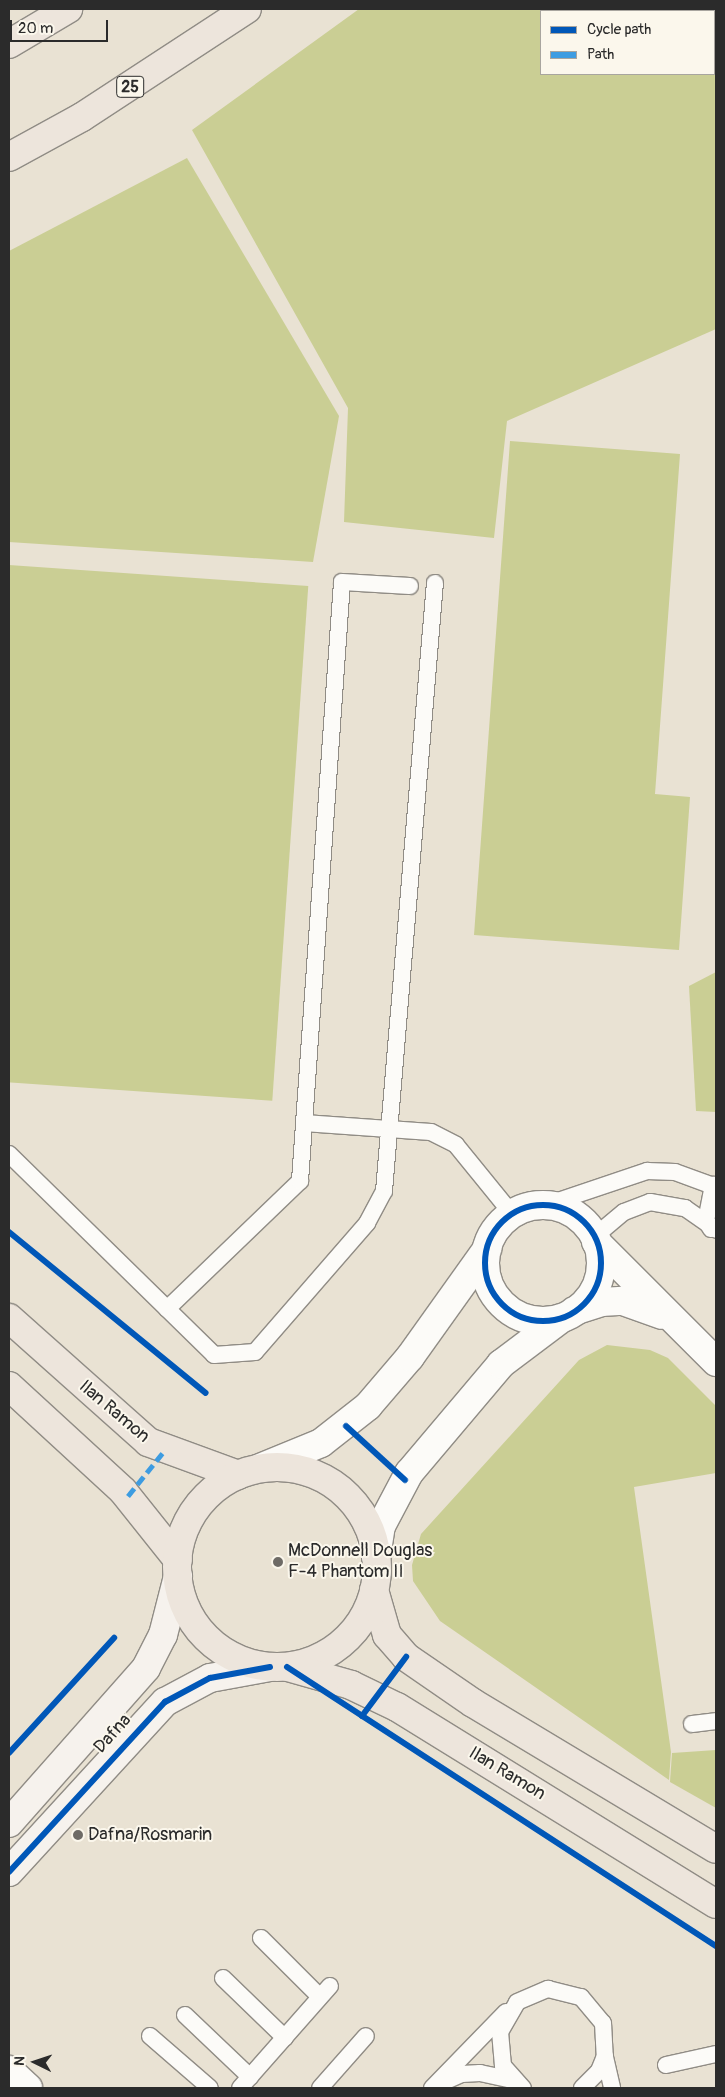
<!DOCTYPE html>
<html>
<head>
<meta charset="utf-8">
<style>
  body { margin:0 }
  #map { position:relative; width:725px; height:2097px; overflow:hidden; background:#e9e2d3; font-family:Pangolin,sans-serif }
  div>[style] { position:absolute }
  .green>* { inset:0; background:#cace94; transform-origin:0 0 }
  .roads { filter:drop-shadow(1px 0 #908c85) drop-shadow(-1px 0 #908c85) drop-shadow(0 1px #908c85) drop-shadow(0 -1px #908c85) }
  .lane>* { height:16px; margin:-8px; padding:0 8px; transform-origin:8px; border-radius:8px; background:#fcfbf8 }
  .street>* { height:28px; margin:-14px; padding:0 14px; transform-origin:14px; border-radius:14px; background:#fcfbf8 }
  .street>.ring { margin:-14px; padding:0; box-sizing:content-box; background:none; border:28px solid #fcfbf8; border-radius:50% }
  .secondary>* { height:28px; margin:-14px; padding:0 14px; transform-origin:14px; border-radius:14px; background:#f6f2ed }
  .primary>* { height:28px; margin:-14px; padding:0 14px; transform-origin:14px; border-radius:14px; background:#ede5dc }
  .primary>.ring { margin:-14px; padding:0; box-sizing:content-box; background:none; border:28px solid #ede5dc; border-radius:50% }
  .highway>* { height:28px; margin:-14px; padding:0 14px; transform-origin:14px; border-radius:14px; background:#ede5dc }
  .quiet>* { height:5px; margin-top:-2.5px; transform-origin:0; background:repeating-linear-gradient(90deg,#3d9ce1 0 10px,transparent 0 15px) }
  .cycleway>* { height:6px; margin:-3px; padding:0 3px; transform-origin:3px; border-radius:3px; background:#0057b8 }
  .cycleway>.ring { margin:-3px; padding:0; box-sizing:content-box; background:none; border:6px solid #0057b8; border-radius:50% }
  .dots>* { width:14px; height:14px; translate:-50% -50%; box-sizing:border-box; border:2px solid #fbf7ec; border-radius:50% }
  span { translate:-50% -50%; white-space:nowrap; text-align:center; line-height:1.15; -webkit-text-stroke:4px #fbf7ec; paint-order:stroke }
  .shield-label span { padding:1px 4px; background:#fbf7ec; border:1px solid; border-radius:4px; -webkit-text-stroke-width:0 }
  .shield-label { font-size:16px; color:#2b2b2b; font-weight:700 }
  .street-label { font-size:18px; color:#2b2b2b }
  .poi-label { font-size:18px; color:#2b2b2b }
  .left { translate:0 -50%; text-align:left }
  .frame { position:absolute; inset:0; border:10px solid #2b2b2b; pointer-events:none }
  .legend { position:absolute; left:540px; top:10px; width:175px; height:65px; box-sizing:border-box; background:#fbf7ec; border:1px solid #a8a59f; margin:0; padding:6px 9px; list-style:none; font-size:15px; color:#2b2b2b }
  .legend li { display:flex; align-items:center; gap:10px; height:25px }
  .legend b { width:25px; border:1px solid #a8a59f }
  .north { position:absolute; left:10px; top:2037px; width:50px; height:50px; -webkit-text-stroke:4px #fbf7ec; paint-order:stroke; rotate:274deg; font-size:14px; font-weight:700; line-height:20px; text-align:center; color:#2b2b2b }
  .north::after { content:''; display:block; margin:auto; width:18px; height:22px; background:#2b2b2b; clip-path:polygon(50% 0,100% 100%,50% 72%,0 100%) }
  .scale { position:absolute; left:10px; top:20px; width:98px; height:22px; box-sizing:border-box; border:2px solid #2b2b2b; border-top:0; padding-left:6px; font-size:15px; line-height:18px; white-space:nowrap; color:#2b2b2b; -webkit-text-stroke:4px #fbf7ec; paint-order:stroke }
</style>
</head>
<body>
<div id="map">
  <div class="green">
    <i style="clip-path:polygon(evenodd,359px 9px,716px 9px,716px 329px,507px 421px,494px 538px,344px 522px,348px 408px,192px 130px,359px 9px,714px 11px,714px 74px,541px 74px,541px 11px,714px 11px)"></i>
    <i style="clip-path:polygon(187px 158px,339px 416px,313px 562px,9px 542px,9px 251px)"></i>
    <i style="clip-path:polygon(510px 441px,680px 454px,655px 794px,690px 797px,679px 950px,474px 935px)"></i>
    <i style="left:9px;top:565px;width:300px;height:516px;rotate:4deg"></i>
    <i style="clip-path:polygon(716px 972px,716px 1112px,696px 1111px,689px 986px)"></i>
    <i style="clip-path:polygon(607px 1345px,650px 1350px,668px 1358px,716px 1406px,716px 1473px,634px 1487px,671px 1752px,669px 1780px,440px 1621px,413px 1581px,412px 1565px,421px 1534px,579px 1360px)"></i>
    <i style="clip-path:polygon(716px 1750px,716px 1808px,670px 1782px,672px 1753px)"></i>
  </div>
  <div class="roads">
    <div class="lane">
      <i style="left:304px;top:1123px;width:127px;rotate:4.1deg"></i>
      <i style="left:431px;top:1132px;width:28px;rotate:27deg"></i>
      <i style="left:456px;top:1145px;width:89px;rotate:50.9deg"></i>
      <i style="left:9px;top:1154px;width:287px;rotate:44.4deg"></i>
      <i style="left:214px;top:1355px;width:41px;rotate:-4.2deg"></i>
      <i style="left:255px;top:1352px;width:171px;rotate:-49deg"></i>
      <i style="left:367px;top:1223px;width:36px;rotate:-62deg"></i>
      <i style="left:384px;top:1191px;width:610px;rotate:-85.21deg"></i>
      <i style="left:546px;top:1205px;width:107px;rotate:-18.6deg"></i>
      <i style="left:647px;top:1171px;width:28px;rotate:2deg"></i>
      <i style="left:675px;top:1172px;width:44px;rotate:20.1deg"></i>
      <i style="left:711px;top:1229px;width:9px;rotate:-122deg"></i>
      <i style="left:706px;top:1221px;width:37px;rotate:-79deg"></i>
      <i style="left:594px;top:1237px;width:39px;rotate:-40deg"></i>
      <i style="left:624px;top:1212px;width:28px;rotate:-21deg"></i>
      <i style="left:650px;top:1202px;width:36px;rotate:10deg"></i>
      <i style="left:685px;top:1208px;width:38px;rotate:35deg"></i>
      <i style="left:167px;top:1309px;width:185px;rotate:-43.9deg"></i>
      <i style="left:300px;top:1181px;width:600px;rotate:-85.99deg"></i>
      <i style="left:342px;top:582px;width:68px;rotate:3.4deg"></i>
      <i style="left:692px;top:1724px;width:24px;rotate:-7deg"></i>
      <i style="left:261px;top:1938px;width:83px;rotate:45deg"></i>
      <i style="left:223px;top:1978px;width:86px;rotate:44.1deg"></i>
      <i style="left:185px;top:2015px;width:90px;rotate:43.6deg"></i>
      <i style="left:150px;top:2036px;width:79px;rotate:40.9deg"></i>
      <i style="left:605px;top:2057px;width:32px;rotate:77deg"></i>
      <i style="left:666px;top:2065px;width:51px;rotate:-12.4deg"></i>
      <i style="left:437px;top:2085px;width:27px;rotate:-24deg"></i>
      <i style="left:462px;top:2074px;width:18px;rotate:-3deg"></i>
      <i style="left:480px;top:2073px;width:34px;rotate:12deg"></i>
      <i style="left:240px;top:2088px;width:136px;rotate:-48.6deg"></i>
      <i style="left:320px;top:2088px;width:69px;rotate:-48.5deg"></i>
      <i style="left:432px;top:2088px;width:106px;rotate:-45.8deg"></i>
      <i style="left:523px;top:2088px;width:30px;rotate:-132deg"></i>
      <i style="left:503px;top:2066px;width:34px;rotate:-95deg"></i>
      <i style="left:500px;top:2032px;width:34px;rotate:-60deg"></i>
      <i style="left:517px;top:2002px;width:34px;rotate:-23deg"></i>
      <i style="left:548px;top:1989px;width:34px;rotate:14deg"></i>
      <i style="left:581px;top:1997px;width:34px;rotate:50deg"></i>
      <i style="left:603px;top:2023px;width:33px;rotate:87deg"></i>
      <i style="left:605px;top:2056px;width:16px;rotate:112deg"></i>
      <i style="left:599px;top:2071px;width:24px;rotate:135deg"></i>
    </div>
    <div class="street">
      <i class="ring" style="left:485px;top:1205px;width:88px;height:88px"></i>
      <i style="left:596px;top:1242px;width:170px;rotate:45deg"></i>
      <i style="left:574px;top:1311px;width:28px;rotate:-18deg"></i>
      <i style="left:601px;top:1302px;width:22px;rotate:-3deg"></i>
      <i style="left:623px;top:1301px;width:41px;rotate:19.7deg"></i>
      <i style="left:260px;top:1468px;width:66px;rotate:-22.3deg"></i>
      <i style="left:321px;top:1443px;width:60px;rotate:-38.2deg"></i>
      <i style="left:368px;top:1406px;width:65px;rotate:-49.4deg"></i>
      <i style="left:410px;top:1357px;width:133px;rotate:-54.5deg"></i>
      <i style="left:376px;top:1557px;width:31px;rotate:-81deg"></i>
      <i style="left:381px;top:1526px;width:60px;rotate:-62.2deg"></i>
      <i style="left:409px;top:1473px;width:143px;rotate:-49.8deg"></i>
      <i style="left:501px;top:1364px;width:76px;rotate:-37deg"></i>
      <i style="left:9px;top:2070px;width:26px;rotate:43deg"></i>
    </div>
    <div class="secondary">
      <i style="left:9px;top:1823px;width:207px;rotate:-48.5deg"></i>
      <i style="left:146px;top:1668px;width:37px;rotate:-63deg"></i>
      <i style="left:163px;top:1635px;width:61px;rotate:-75.7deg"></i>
      <i style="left:9px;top:1872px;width:231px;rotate:-47.5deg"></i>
      <i style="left:165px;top:1702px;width:51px;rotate:-28.1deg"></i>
      <i style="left:210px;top:1678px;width:61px;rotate:-10.4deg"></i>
    </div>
    <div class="primary">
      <i style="left:9px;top:1318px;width:186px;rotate:41.7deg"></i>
      <i style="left:148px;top:1442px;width:96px;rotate:20.1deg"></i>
      <i style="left:9px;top:1386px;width:155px;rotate:42.6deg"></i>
      <i style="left:123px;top:1491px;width:88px;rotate:51.4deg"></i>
      <i class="ring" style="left:177px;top:1467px;width:172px;height:172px"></i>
      <i style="left:374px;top:1590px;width:47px;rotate:73.9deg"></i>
      <i style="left:387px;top:1635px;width:29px;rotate:49deg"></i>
      <i style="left:406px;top:1657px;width:81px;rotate:34.5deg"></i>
      <i style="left:473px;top:1703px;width:283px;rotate:31deg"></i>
      <i style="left:288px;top:1667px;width:66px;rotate:15.9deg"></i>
      <i style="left:351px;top:1685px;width:51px;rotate:25.6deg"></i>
      <i style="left:397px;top:1707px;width:375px;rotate:31.7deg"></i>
    </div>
    <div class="highway">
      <i style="left:9px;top:44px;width:69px;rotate:-30.7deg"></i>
      <i style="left:9px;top:157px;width:83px;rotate:-28.7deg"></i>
      <i style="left:82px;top:117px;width:197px;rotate:-33.2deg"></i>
    </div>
  </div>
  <div class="quiet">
    <i style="left:128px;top:1496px;width:59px;rotate:-51.2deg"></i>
  </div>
  <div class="cycleway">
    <i class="ring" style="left:485px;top:1205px;width:110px;height:110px"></i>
    <i style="left:9px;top:1232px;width:254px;rotate:39.3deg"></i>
    <i style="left:346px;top:1426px;width:80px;rotate:42.5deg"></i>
    <i style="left:287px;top:1667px;width:512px;rotate:33.04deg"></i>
    <i style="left:362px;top:1716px;width:74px;rotate:-53.3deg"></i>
    <i style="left:9px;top:1753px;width:156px;rotate:-47.6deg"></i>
    <i style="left:9px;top:1872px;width:231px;rotate:-47.5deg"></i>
    <i style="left:165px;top:1702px;width:51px;rotate:-28.1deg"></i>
    <i style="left:210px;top:1678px;width:61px;rotate:-10.4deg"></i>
  </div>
  <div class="dots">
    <i style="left:278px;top:1562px;background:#6e6b66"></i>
    <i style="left:78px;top:1835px;background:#6e6b66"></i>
  </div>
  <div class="shield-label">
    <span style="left:130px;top:87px">25</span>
  </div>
  <div class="street-label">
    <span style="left:114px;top:1412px;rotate:40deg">Ilan Ramon</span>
    <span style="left:113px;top:1734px;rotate:-48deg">Dafna</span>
    <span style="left:507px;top:1774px;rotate:31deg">Ilan Ramon</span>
  </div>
  <div class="poi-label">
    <span class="left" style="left:288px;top:1562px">McDonnell Douglas<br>F-4 Phantom II</span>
    <span class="left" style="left:88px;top:1835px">Dafna/Rosmarin</span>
  </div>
  <div class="frame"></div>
  <ul class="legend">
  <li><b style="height:6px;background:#0057b8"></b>Cycle path</li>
  <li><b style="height:6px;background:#3d9ce1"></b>Path</li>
  </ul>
  <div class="north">N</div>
  <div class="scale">20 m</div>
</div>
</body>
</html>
